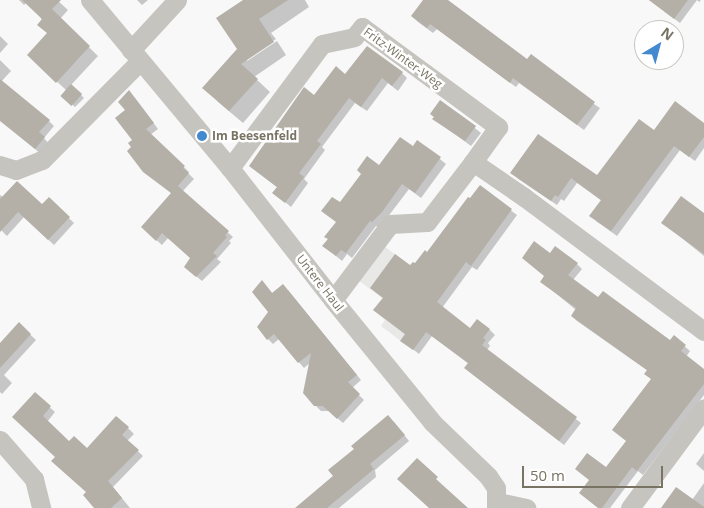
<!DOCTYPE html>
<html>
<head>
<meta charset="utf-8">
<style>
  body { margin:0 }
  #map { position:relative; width:704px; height:508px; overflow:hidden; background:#f8f8f9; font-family:"Open Sans",sans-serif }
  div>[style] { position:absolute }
  .built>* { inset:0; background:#e8e8e7 }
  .shadow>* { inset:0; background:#0003 }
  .building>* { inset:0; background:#b4b0a7; transform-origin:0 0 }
  .minor>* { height:19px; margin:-9.5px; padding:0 9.5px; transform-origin:9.5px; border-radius:9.5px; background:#c6c4bf }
  .dots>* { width:14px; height:14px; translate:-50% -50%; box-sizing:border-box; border:2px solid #fff; border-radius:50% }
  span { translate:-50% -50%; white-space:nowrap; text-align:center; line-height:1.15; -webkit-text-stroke:5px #fff; paint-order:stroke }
  .street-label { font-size:12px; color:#797363 }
  .poi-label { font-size:12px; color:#797363; font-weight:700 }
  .left { translate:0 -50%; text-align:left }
  .north { position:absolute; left:634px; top:20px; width:50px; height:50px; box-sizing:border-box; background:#fff; border:1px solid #c9c7c1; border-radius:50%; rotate:37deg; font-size:14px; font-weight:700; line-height:20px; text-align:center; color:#797363 }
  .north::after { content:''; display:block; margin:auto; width:18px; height:22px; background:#4289cf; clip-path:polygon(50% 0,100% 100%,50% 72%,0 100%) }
  .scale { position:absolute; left:522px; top:466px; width:141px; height:22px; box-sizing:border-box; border:2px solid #797363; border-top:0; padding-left:6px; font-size:15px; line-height:18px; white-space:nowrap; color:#797363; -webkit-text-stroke:4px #fff; paint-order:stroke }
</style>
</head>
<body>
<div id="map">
  <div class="built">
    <i style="clip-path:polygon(384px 246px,408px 264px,442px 311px,413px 350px,381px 326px,385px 320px,373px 310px,382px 298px,358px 280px)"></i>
  </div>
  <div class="shadow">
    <i style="clip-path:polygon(19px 0,29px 0,24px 5px)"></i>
    <i style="clip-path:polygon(33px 0,57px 0,68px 10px,60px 19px,98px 56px,71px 85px,84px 98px,75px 107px,62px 95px,66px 90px,38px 64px,48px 34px)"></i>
    <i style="clip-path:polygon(137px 0,148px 0,142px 5px)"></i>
    <i style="clip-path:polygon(246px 0,305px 0,309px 7px,271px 33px,276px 39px,247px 58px,247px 61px,277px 41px,286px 55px,254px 77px,270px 92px,243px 123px,217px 101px,239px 49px)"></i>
    <i style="clip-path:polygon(424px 0,436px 0,600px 108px,584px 130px,519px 83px,516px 87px,437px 29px,433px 33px,418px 22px,412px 16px)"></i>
    <i style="clip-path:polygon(649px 0,701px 0,699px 2px,697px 0,680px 23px)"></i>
    <i style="clip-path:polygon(0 36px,8px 44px,0 53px)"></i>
    <i style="clip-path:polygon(0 60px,11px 71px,0 83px)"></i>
    <i style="clip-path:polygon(402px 73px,407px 78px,398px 91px,388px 83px,367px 111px,355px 103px,322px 147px,325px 150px,304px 179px,308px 183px,291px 207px,274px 193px,278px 188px,250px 166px,315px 96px,346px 75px)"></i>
    <i style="clip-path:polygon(134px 97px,158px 129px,150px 135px,189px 172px,188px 173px,194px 179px,182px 192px,233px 237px,229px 241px,231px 243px,217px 259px,221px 262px,202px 281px,191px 272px,192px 258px,168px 238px,162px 245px,147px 232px,172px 194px,133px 148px,134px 140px,127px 110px)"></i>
    <i style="clip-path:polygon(0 98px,49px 121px,54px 126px,44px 138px,49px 144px,41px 154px,0 120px)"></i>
    <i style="clip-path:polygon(441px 101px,481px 133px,471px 146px,434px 119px)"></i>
    <i style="clip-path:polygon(704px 124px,704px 148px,695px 161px,680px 150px,617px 236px,596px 221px,602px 201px,577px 183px,564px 201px,561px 199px,557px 205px,517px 178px,597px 177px,654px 131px)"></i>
    <i style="clip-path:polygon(418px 141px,446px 164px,421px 198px,409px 189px,387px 218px,378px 227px,376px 226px,352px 258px,347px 254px,342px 261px,324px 246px,337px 222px,340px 204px,379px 167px,413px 148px)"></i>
    <i style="clip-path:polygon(480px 187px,517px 215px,477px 270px,472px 267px,442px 308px,470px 329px,490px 330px,495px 335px,488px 343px,490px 346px,487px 350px,581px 423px,564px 445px,471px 373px,469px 364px,432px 336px,419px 354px,402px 341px,406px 335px,375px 310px,384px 298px,372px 288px,416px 265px,427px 254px)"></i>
    <i style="clip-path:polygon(0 195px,3px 197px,42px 206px,49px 199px,74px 223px,54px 245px,24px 217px,7px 236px,0 229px)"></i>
    <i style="clip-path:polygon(704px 214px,704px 256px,663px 223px)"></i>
    <i style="clip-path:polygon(550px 254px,577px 264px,582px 269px,573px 280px,598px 299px,670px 342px,674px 337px,690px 351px,686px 357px,704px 370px,704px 395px,643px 475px,638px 471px,610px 508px,598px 508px,606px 469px,627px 441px,652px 379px,648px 371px,577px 321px,572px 316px,576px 310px,547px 286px,545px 277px)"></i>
    <i style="clip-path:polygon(263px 282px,273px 294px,288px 290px,361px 380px,352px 388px,364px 400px,343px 423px,329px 411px,321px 411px,315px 405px,311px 362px,304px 368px,279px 339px,273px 344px,268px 339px,270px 312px)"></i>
    <i style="clip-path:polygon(19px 324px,36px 340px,4px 375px,12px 383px,2px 394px,0 392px,0 345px)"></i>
    <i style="clip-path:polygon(35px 394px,55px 412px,47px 422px,69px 443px,87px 449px,117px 417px,134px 434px,127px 441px,143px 456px,113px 487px,130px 508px,95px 508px,87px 492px,57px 457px)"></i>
    <i style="clip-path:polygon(394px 422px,409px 441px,375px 470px,376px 477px,339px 508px,297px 508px)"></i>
    <i style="clip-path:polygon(704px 453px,704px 471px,696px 464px)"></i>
    <i style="clip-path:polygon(704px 483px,704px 508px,662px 508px,692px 500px)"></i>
  </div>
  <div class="building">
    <i style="clip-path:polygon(22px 0,61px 0,52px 9px,90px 46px,56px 83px,27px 55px,47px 33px,37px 25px,42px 19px)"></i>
    <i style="clip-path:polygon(243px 0,288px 0,259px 19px,274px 42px,241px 64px,258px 79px,229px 111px,202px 88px,237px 49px,216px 18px)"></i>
    <i style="clip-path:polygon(423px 0,448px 0,527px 59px,531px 54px,595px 102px,577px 125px,513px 78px,510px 83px,430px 24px,427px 28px,411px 16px)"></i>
    <i style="clip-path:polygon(649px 0,688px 0,674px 19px)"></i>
    <i style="clip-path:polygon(367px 46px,403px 72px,392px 86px,382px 78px,361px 107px,349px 98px,317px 141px,321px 144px,299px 173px,304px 177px,285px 203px,272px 193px,277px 187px,249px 166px,304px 87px,314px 95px,336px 66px,345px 74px)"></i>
    <i style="clip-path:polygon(0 79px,50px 120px,39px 132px,45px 137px,35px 149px,0 121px)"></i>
    <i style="left:71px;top:84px;width:15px;height:16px;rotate:42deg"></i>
    <i style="clip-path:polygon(129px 90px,154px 123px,146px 129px,185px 166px,183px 168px,189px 173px,178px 186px,229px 231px,225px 235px,227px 237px,213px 253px,217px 256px,196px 277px,184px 267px,190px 258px,162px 233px,156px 241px,141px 227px,171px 193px,143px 172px,127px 151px,131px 147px,128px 143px,132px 140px,115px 118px,125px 110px,118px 102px)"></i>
    <i style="clip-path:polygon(440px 100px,476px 126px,465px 141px,432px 119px,434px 117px,430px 114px)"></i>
    <i style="clip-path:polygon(675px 101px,704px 123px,704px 137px,689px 157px,674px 146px,611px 231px,589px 216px,601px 200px,571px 178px,558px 197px,555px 195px,551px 201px,510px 173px,538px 134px,597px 175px,639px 119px,654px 130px)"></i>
    <i style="clip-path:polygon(400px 137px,413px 146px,417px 140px,441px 157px,415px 193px,402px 184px,382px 212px,372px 222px,370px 221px,346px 253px,341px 250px,336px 256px,322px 246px,328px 239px,324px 237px,336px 222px,321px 211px,332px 197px,340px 202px,361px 174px,357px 170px,367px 156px,379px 165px)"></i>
    <i style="clip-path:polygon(17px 181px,42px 204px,49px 197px,70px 217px,48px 240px,18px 212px,0 232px,0 199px)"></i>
    <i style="clip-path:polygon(480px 185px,512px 209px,471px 266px,466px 262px,437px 302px,470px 328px,477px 319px,490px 329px,483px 338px,486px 340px,482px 345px,577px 417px,559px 441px,464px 368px,468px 363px,426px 332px,413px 350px,400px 341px,405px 334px,373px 310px,383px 298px,370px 288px,395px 254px,410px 265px,413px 262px,415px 263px,425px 250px,427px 252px,468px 197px,470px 198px)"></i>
    <i style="clip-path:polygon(681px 196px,704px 213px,704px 254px,661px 223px)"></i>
    <i style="clip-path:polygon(534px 241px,550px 253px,555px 246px,578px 263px,568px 275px,598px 297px,603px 291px,670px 340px,674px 335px,686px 345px,681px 351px,704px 369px,704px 384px,637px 471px,632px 467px,602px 508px,598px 508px,579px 493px,589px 480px,575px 469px,587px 453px,606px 467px,626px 441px,612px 430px,651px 379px,644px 374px,647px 370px,571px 316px,576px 308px,540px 282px,544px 276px,522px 258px)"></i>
    <i style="clip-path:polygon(262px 280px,272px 293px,283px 284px,357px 375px,348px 382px,360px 394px,337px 419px,323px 406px,314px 406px,303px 393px,311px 353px,298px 363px,274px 334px,267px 340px,257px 327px,268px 312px,252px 292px)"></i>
    <i style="clip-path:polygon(19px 322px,31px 334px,0 368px,0 343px)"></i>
    <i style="clip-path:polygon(35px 392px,51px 406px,43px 416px,69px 441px,74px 436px,87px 448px,116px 416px,129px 427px,122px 435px,139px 450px,108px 481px,122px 498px,111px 508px,94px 508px,83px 495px,86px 492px,51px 461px,55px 457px,12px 417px)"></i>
    <i style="clip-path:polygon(388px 415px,405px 435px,370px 464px,374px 469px,327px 508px,295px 508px,333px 476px,328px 470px,354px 449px,351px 446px)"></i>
    <i style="clip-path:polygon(417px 458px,438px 477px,436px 479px,468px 508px,429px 508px,397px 479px)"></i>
    <i style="clip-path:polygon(676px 487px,704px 507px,704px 508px,661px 508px)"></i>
  </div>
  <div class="minor">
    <i style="left:90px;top:0;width:219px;rotate:50.2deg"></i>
    <i style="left:230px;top:168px;width:167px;rotate:52deg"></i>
    <i style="left:333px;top:300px;width:157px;rotate:50.9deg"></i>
    <i style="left:432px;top:422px;width:78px;rotate:44deg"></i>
    <i style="left:488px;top:476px;width:14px;rotate:56deg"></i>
    <i style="left:496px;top:488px;width:20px;rotate:90deg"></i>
    <i style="left:131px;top:50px;width:68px;rotate:-47.4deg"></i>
    <i style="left:0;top:165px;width:17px;rotate:17deg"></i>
    <i style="left:16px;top:170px;width:28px;rotate:-21deg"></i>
    <i style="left:42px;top:160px;width:139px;rotate:-45.3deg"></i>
    <i style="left:230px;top:168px;width:154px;rotate:-53.4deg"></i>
    <i style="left:322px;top:44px;width:33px;rotate:-12deg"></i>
    <i style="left:354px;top:37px;width:13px;rotate:-51deg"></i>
    <i style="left:362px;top:27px;width:169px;rotate:36.3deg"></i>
    <i style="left:498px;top:127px;width:43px;rotate:125.5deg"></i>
    <i style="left:333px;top:300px;width:95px;rotate:-53.1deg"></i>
    <i style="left:390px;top:224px;width:37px;rotate:-3deg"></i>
    <i style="left:427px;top:222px;width:76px;rotate:-52.5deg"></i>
    <i style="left:473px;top:162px;width:62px;rotate:34.5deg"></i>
    <i style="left:524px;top:197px;width:224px;rotate:36.7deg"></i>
    <i style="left:0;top:440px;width:52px;rotate:48.9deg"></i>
    <i style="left:34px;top:479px;width:30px;rotate:76deg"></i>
    <i style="left:498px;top:502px;width:29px;rotate:12deg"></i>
    <i style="left:630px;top:508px;width:124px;rotate:-53.5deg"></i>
  </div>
  <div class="dots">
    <i style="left:202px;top:136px;background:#4289cf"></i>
  </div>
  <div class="street-label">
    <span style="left:403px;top:58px;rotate:36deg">Fritz-Winter-Weg</span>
    <span style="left:320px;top:283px;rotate:52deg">Untere Haul</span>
  </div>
  <div class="poi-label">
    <span class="left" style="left:212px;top:136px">Im Beesenfeld</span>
  </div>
  <div class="north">N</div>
  <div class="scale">50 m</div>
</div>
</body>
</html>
